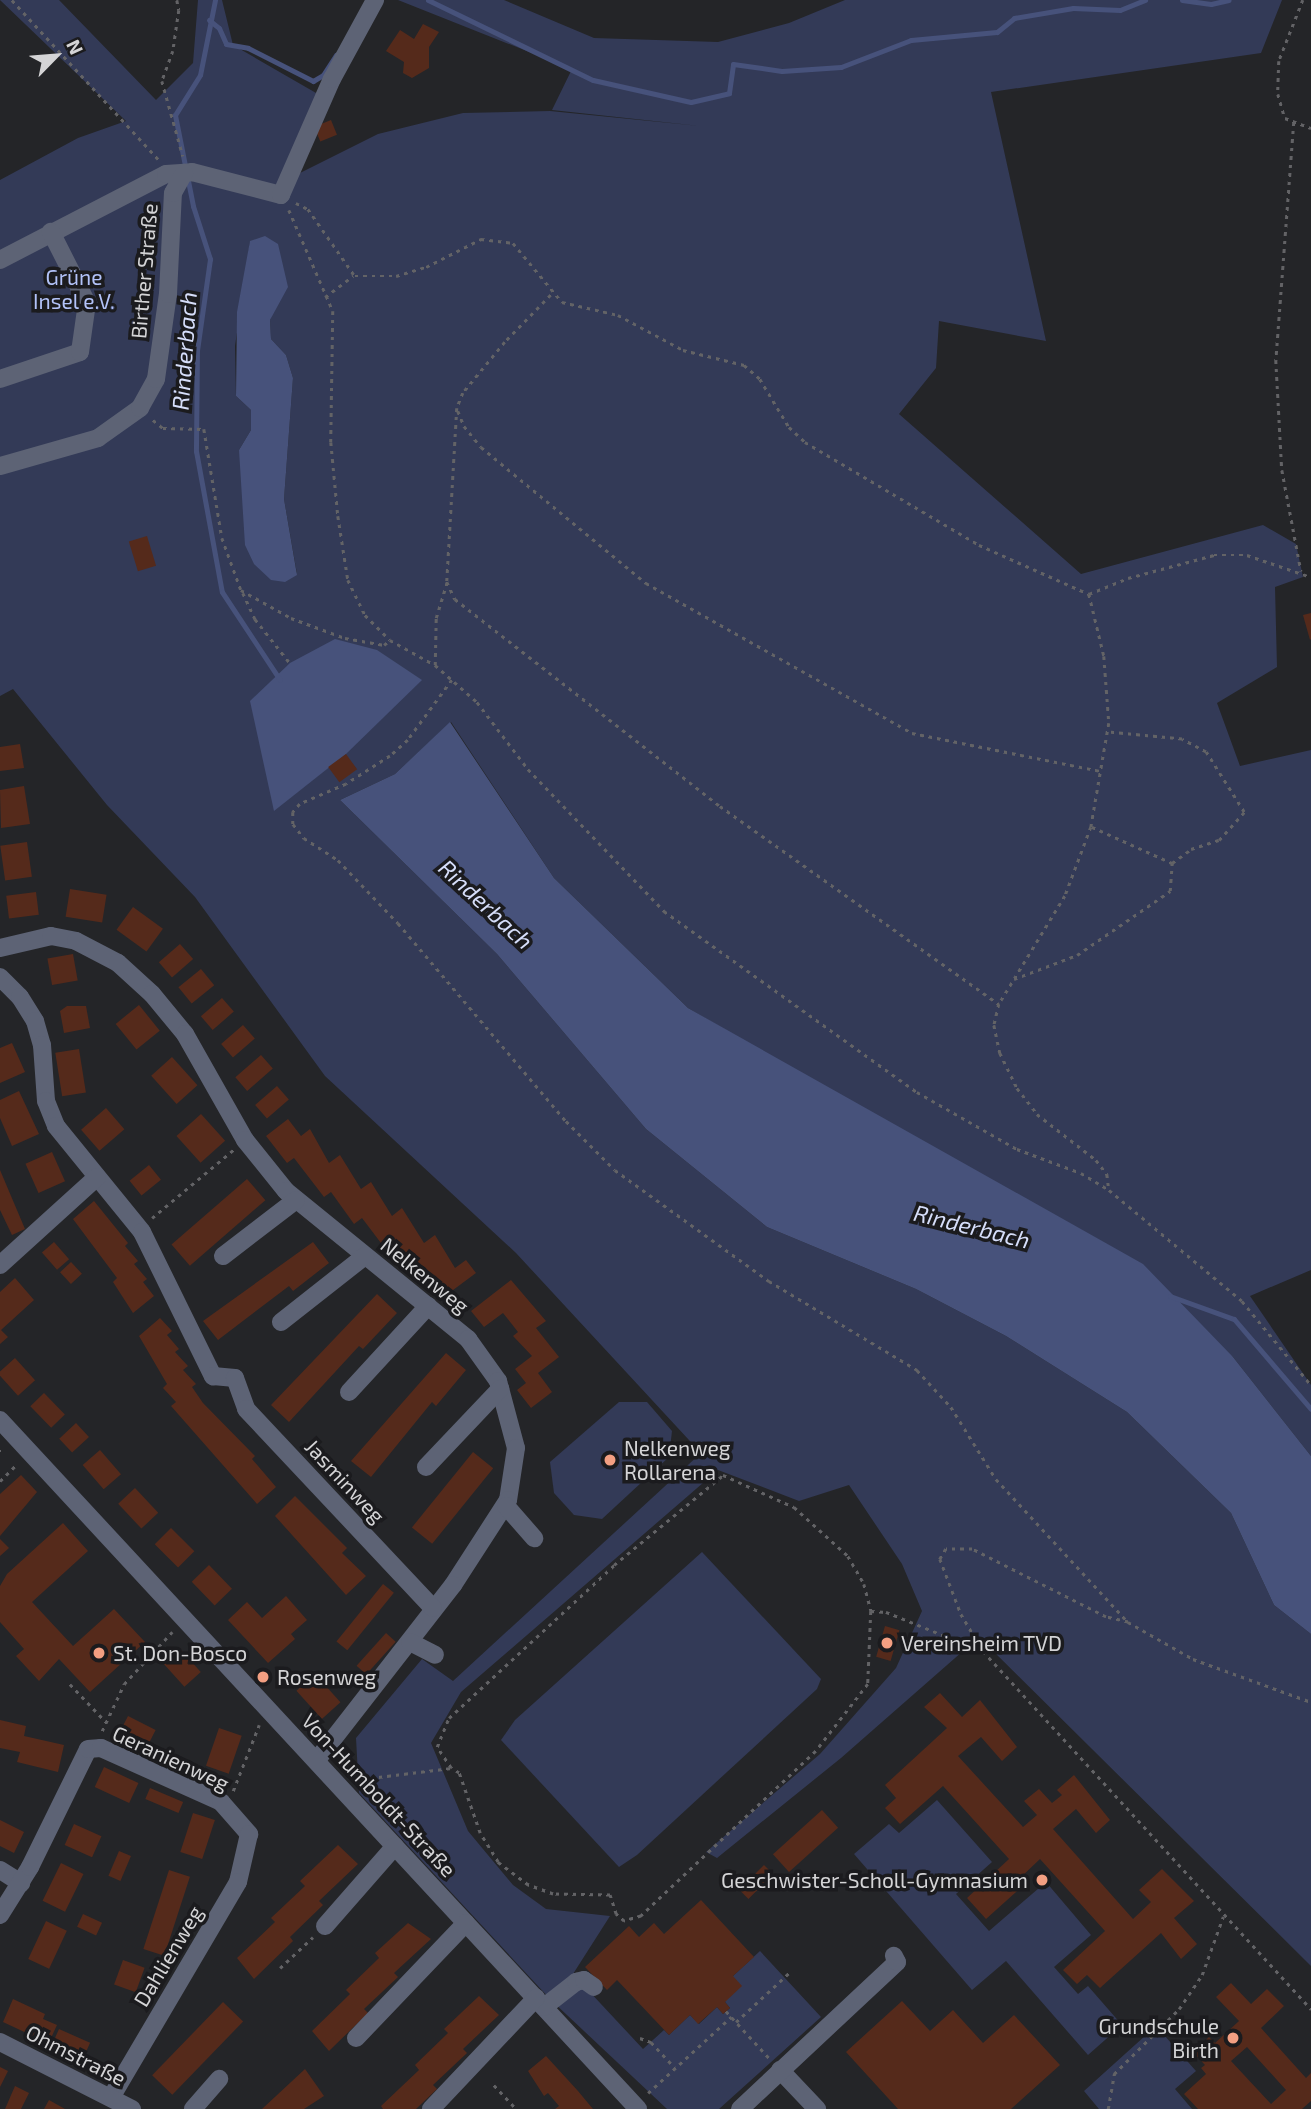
<!DOCTYPE html>
<html>
<head>
<meta charset="utf-8">
<style>
  body { margin:0 }
  #map { position:relative; width:1311px; height:2109px; overflow:hidden; background:#242528; font-family:"Exo 2",sans-serif }
  div>[style] { position:absolute }
  .green>* { inset:0; background:#333a57 }
  .water>* { inset:0; background:#47527b }
  .stream>* { height:5px; margin:-2.5px; padding:0 2.5px; transform-origin:2.5px; border-radius:2.5px; background:#47527b }
  .building>* { inset:0; background:#552a1b; transform-origin:0 0 }
  .path>* { height:2.5px; margin-top:-1.25px; transform-origin:0; background:repeating-linear-gradient(90deg,#636366 0 3.5px,transparent 0 8.5px) }
  .minor>* { height:18px; margin:-9px; padding:0 9px; transform-origin:9px; border-radius:9px; background:#5d6375 }
  .dots>* { width:19px; height:19px; translate:-50% -50%; box-sizing:border-box; border:4px solid #1b1b1e; border-radius:50% }
  span { translate:-50% -50%; white-space:nowrap; text-align:center; line-height:1.15; -webkit-text-stroke:7px #1b1b1e; paint-order:stroke }
  .street-label { font-size:21px; color:#d4d4d6 }
  .park-label { font-size:21px; color:#b3c3f9 }
  .poi-label { font-size:21px; color:#d4d4d6 }
  .left { translate:0 -50%; text-align:left }
  .right { translate:-100% -50%; text-align:right }
  .water-label { font-size:23px; color:#d6defa; font-style:italic }
  .north { position:absolute; left:21px; top:21px; width:70px; height:70px; -webkit-text-stroke:5px #1b1b1e; paint-order:stroke; rotate:65deg; font-size:19px; font-weight:700; line-height:28px; text-align:center; color:#d4d4d6 }
  .north::after { content:''; display:block; margin:auto; width:24px; height:32px; background:#d4d4d6; clip-path:polygon(50% 0,100% 100%,50% 72%,0 100%) }
</style>
</head>
<body>
<div id="map">
  <div class="green">
    <i style="clip-path:polygon(evenodd,0 0,59px 0,156px 100px,193px 63px,198px 0,222px 0,233px 45px,323px 97px,284px 181px,378px 134px,463px 113px,550px 111px,700px 126px,552px 110px,572px 69px,398px 0,504px 0,594px 38px,718px 42px,789px 23px,845px 0,1282px 0,1261px 53px,991px 92px,1046px 341px,939px 321px,936px 368px,899px 414px,1081px 574px,1263px 525px,1296px 544px,1303px 577px,1275px 587px,1277px 667px,1217px 703px,1240px 766px,1311px 750px,1311px 1270px,1250px 1296px,1311px 1385px,1311px 1456px,1233px 1357px,908px 1136px,688px 1008px,554px 878px,451px 722px,395px 774px,340px 800px,497px 954px,646px 1129px,767px 1227px,916px 1289px,1006px 1336px,1127px 1412px,1231px 1513px,1274px 1605px,1311px 1634px,1311px 1966px,979px 1637px,841px 1758px,717px 1858px,706px 1852px,820px 1754px,896px 1668px,922px 1611px,902px 1564px,849px 1485px,799px 1501px,718px 1470px,461px 1692px,431px 1743px,468px 1831px,513px 1885px,546px 1909px,610px 1916px,573px 1974px,643px 2049px,664px 2030px,669px 2035px,690px 2015px,699px 2024px,717px 2007px,723px 2014px,730px 2008px,725px 2002px,733px 1976px,760px 1951px,821px 2017px,719px 2109px,667px 2109px,551px 2000px,359px 1793px,356px 1738px,422px 1659px,453px 1681px,701px 1453px,516px 1253px,325px 1076px,195px 897px,107px 805px,13px 689px,0 696px,0 180px,78px 138px,126px 121px,0 0,250px 242px,278px 300px,270px 320px,271px 339px,286px 355px,293px 378px,284px 499px,297px 574px,239px 450px,251px 430px,251px 410px,236px 396px,235px 346px,250px 242px)"></i>
    <i style="clip-path:polygon(619px 1402px,647px 1402px,672px 1431px,669px 1457px,602px 1519px,574px 1515px,554px 1493px,550px 1462px)"></i>
    <i style="clip-path:polygon(702px 1552px,821px 1679px,817px 1689px,637px 1855px,619px 1867px,501px 1740px,515px 1720px)"></i>
    <i style="clip-path:polygon(937px 1800px,992px 1862px,956px 1894px,989px 1931px,1046px 1882px,1091px 1935px,1054px 1967px,1078px 1994px,1088px 1986px,1122px 2025px,1088px 2055px,1006px 1961px,972px 1990px,854px 1854px,889px 1824px,899px 1833px)"></i>
    <i style="clip-path:polygon(1156px 2026px,1196px 2071px,1175px 2089px,1192px 2109px,1099px 2109px,1084px 2091px)"></i>
  </div>
  <div class="water">
    <i style="clip-path:polygon(265px 236px,278px 244px,288px 287px,270px 320px,271px 339px,286px 355px,293px 378px,284px 499px,297px 575px,285px 582px,271px 580px,254px 564px,245px 545px,239px 450px,251px 430px,251px 410px,236px 396px,237px 312px,250px 241px)"></i>
    <i style="clip-path:polygon(335px 639px,377px 650px,422px 680px,346px 754px,274px 811px,250px 701px,290px 663px)"></i>
    <i style="clip-path:polygon(450px 722px,554px 878px,688px 1008px,1143px 1264px,1233px 1357px,1311px 1456px,1311px 1634px,1274px 1605px,1231px 1513px,1127px 1412px,1006px 1336px,916px 1289px,767px 1227px,646px 1129px,497px 954px,340px 800px,395px 774px)"></i>
  </div>
  <div class="stream">
    <i style="left:215px;top:0;width:76px;rotate:101.3deg"></i>
    <i style="left:200px;top:75px;width:47px;rotate:122deg"></i>
    <i style="left:175px;top:115px;width:93px;rotate:78.8deg"></i>
    <i style="left:193px;top:206px;width:56px;rotate:72.2deg"></i>
    <i style="left:210px;top:259px;width:92px;rotate:98.1deg"></i>
    <i style="left:197px;top:350px;width:101px;rotate:90.6deg"></i>
    <i style="left:196px;top:451px;width:143px;rotate:79.6deg"></i>
    <i style="left:222px;top:592px;width:105px;rotate:56.6deg"></i>
    <i style="left:428px;top:0;width:183px;rotate:25.9deg"></i>
    <i style="left:593px;top:80px;width:100px;rotate:12.7deg"></i>
    <i style="left:691px;top:102px;width:39px;rotate:-13deg"></i>
    <i style="left:729px;top:93px;width:29px;rotate:-82deg"></i>
    <i style="left:733px;top:64px;width:49px;rotate:8.1deg"></i>
    <i style="left:782px;top:71px;width:59px;rotate:-3.9deg"></i>
    <i style="left:841px;top:67px;width:75px;rotate:-21.1deg"></i>
    <i style="left:911px;top:40px;width:86px;rotate:-5.3deg"></i>
    <i style="left:997px;top:32px;width:22px;rotate:-39deg"></i>
    <i style="left:1014px;top:18px;width:60px;rotate:-9.6deg"></i>
    <i style="left:1073px;top:8px;width:47px;rotate:2.4deg"></i>
    <i style="left:1120px;top:10px;width:27px;rotate:-22deg"></i>
    <i style="left:1182px;top:0;width:29px;rotate:8deg"></i>
    <i style="left:1211px;top:4px;width:18px;rotate:-13deg"></i>
    <i style="left:209px;top:20px;width:13px;rotate:39deg"></i>
    <i style="left:219px;top:28px;width:17px;rotate:66deg"></i>
    <i style="left:226px;top:44px;width:22px;rotate:10deg"></i>
    <i style="left:248px;top:48px;width:73px;rotate:26.9deg"></i>
    <i style="left:313px;top:81px;width:12px;rotate:-31deg"></i>
    <i style="left:323px;top:75px;width:24px;rotate:-57deg"></i>
    <i style="left:1170px;top:1296px;width:68px;rotate:19.8deg"></i>
    <i style="left:1234px;top:1319px;width:118px;rotate:49.5deg"></i>
  </div>
  <div class="building">
    <i style="clip-path:polygon(423px 24px,439px 32px,429px 47px,429px 68px,412px 78px,403px 73px,404px 62px,386px 51px,400px 30px,414px 39px)"></i>
    <i style="left:331px;top:120px;width:16px;height:18px;rotate:68deg"></i>
    <i style="left:147px;top:536px;width:31px;height:19px;rotate:73deg"></i>
    <i style="clip-path:polygon(1311px 613px,1311px 639px,1310px 640px,1303px 615px)"></i>
    <i style="clip-path:polygon(20px 744px,24px 768px,0 771px,0 747px)"></i>
    <i style="left:346px;top:754px;width:19px;height:22px;rotate:54deg"></i>
    <i style="clip-path:polygon(24px 786px,30px 824px,1px 828px,0 790px)"></i>
    <i style="left:27px;top:842px;width:35px;height:27px;rotate:82deg"></i>
    <i style="left:70px;top:889px;width:37px;height:28px;rotate:9deg"></i>
    <i style="left:36px;top:892px;width:23px;height:30px;rotate:83deg"></i>
    <i style="left:133px;top:907px;width:37px;height:28px;rotate:36deg"></i>
    <i style="left:180px;top:944px;width:20px;height:28px;rotate:49deg"></i>
    <i style="left:73px;top:954px;width:27px;height:26px;rotate:80deg"></i>
    <i style="left:201px;top:969px;width:21px;height:29px;rotate:51deg"></i>
    <i style="left:222px;top:998px;width:18px;height:28px;rotate:49deg"></i>
    <i style="left:139px;top:1005px;width:33px;height:30px;rotate:51deg"></i>
    <i style="clip-path:polygon(67px 1006px,86px 1006px,90px 1028px,64px 1033px,60px 1011px)"></i>
    <i style="left:243px;top:1025px;width:18px;height:29px;rotate:49deg"></i>
    <i style="clip-path:polygon(12px 1043px,25px 1072px,0 1083px,0 1048px)"></i>
    <i style="left:79px;top:1049px;width:44px;height:24px;rotate:81deg"></i>
    <i style="left:261px;top:1055px;width:18px;height:34px;rotate:49deg"></i>
    <i style="left:172px;top:1057px;width:38px;height:28px;rotate:48deg"></i>
    <i style="left:277px;top:1086px;width:18px;height:29px;rotate:49deg"></i>
    <i style="clip-path:polygon(19px 1091px,39px 1134px,12px 1146px,0 1118px,0 1100px)"></i>
    <i style="left:106px;top:1108px;width:28px;height:33px;rotate:49deg"></i>
    <i style="left:201px;top:1114px;width:36px;height:33px;rotate:48deg"></i>
    <i style="clip-path:polygon(288px 1119px,301px 1136px,310px 1129px,329px 1163px,340px 1155px,361px 1189px,371px 1182px,392px 1216px,402px 1208px,424px 1243px,435px 1235px,455px 1268px,466px 1260px,476px 1273px,445px 1296px,426px 1272px,419px 1277px,395px 1245px,387px 1251px,362px 1218px,354px 1224px,331px 1192px,324px 1197px,294px 1158px,287px 1163px,266px 1136px)"></i>
    <i style="left:52px;top:1152px;width:32px;height:29px;rotate:66deg"></i>
    <i style="left:149px;top:1165px;width:19px;height:25px;rotate:51deg"></i>
    <i style="clip-path:polygon(0 1170px,25px 1229px,12px 1235px,0 1210px)"></i>
    <i style="left:247px;top:1179px;width:28px;height:100px;rotate:49deg"></i>
    <i style="clip-path:polygon(94px 1201px,128px 1243px,125px 1246px,138px 1261px,134px 1264px,147px 1279px,143px 1282px,154px 1296px,133px 1313px,113px 1282px,117px 1278px,73px 1219px)"></i>
    <i style="left:54px;top:1242px;width:23px;height:16px;rotate:49deg"></i>
    <i style="clip-path:polygon(313px 1242px,329px 1263px,293px 1291px,289px 1286px,218px 1340px,203px 1321px)"></i>
    <i style="left:71px;top:1262px;width:16px;height:15px;rotate:47deg"></i>
    <i style="clip-path:polygon(15px 1278px,34px 1300px,1px 1330px,8px 1337px,0 1344px,0 1292px)"></i>
    <i style="clip-path:polygon(511px 1280px,546px 1321px,536px 1328px,559px 1357px,538px 1373px,552px 1392px,531px 1408px,517px 1390px,526px 1383px,515px 1369px,532px 1356px,513px 1336px,518px 1332px,503px 1313px,484px 1327px,471px 1311px)"></i>
    <i style="clip-path:polygon(377px 1294px,397px 1313px,363px 1349px,359px 1346px,289px 1422px,271px 1405px)"></i>
    <i style="clip-path:polygon(160px 1318px,172px 1331px,167px 1335px,179px 1349px,175px 1352px,188px 1366px,183px 1370px,196px 1384px,192px 1387px,203px 1403px,255px 1456px,252px 1459px,276px 1487px,257px 1504px,171px 1406px,176px 1402px,163px 1388px,167px 1384px,139px 1336px)"></i>
    <i style="clip-path:polygon(446px 1353px,466px 1370px,436px 1406px,432px 1402px,371px 1477px,351px 1461px)"></i>
    <i style="left:15px;top:1358px;width:30px;height:23px;rotate:48deg"></i>
    <i style="left:44px;top:1393px;width:30px;height:19px;rotate:46deg"></i>
    <i style="left:76px;top:1423px;width:19px;height:23px;rotate:47deg"></i>
    <i style="left:100px;top:1450px;width:32px;height:23px;rotate:49deg"></i>
    <i style="left:473px;top:1452px;width:26px;height:97px;rotate:39deg"></i>
    <i style="clip-path:polygon(21px 1475px,37px 1492px,0 1536px,0 1494px)"></i>
    <i style="left:135px;top:1488px;width:34px;height:23px;rotate:47deg"></i>
    <i style="clip-path:polygon(295px 1496px,347px 1548px,342px 1553px,366px 1576px,346px 1595px,275px 1516px)"></i>
    <i style="clip-path:polygon(63px 1523px,88px 1551px,32px 1602px,73px 1646px,114px 1609px,145px 1642px,90px 1692px,59px 1659px,39px 1681px,16px 1656px,24px 1649px,0 1622px,0 1586px,7px 1574px)"></i>
    <i style="left:171px;top:1528px;width:33px;height:23px;rotate:45deg"></i>
    <i style="clip-path:polygon(0 1539px,9px 1548px,0 1556px)"></i>
    <i style="left:209px;top:1565px;width:33px;height:24px;rotate:46deg"></i>
    <i style="left:383px;top:1584px;width:14px;height:74px;rotate:39deg"></i>
    <i style="clip-path:polygon(286px 1596px,307px 1620px,291px 1634px,295px 1639px,268px 1663px,228px 1620px,247px 1602px,262px 1618px)"></i>
    <i style="left:885px;top:1626px;width:15px;height:32px;rotate:16deg"></i>
    <i style="left:386px;top:1633px;width:13px;height:44px;rotate:42deg"></i>
    <i style="left:180px;top:1649px;width:31px;height:22px;rotate:48deg"></i>
    <i style="left:315px;top:1674px;width:38px;height:25px;rotate:48deg"></i>
    <i style="clip-path:polygon(940px 1693px,962px 1717px,980px 1700px,1017px 1747px,1002px 1761px,981px 1737px,958px 1756px,1023px 1827px,1037px 1815px,1024px 1801px,1039px 1789px,1052px 1803px,1062px 1795px,1057px 1790px,1074px 1775px,1110px 1820px,1096px 1833px,1076px 1809px,1053px 1829px,1133px 1919px,1151px 1902px,1139px 1890px,1162px 1869px,1194px 1901px,1174px 1918px,1197px 1944px,1181px 1959px,1161px 1933px,1100px 1988px,1087px 1975px,1077px 1984px,1063px 1970px,1105px 1931px,1040px 1859px,1019px 1879px,1024px 1885px,986px 1919px,967px 1898px,1009px 1859px,943px 1786px,900px 1824px,885px 1808px,896px 1798px,885px 1785px,947px 1728px,924px 1707px)"></i>
    <i style="left:128px;top:1716px;width:31px;height:23px;rotate:27deg"></i>
    <i style="clip-path:polygon(0 1720px,26px 1726px,24px 1736px,64px 1745px,58px 1772px,17px 1762px,20px 1752px,0 1748px)"></i>
    <i style="left:219px;top:1728px;width:24px;height:40px;rotate:19deg"></i>
    <i style="left:104px;top:1767px;width:38px;height:22px;rotate:25deg"></i>
    <i style="left:150px;top:1788px;width:36px;height:12px;rotate:23deg"></i>
    <i style="left:822px;top:1810px;width:24px;height:66px;rotate:48deg"></i>
    <i style="left:193px;top:1813px;width:23px;height:41px;rotate:18deg"></i>
    <i style="clip-path:polygon(0 1820px,24px 1832px,14px 1853px,0 1846px)"></i>
    <i style="left:74px;top:1824px;width:30px;height:23px;rotate:24deg"></i>
    <i style="clip-path:polygon(338px 1845px,358px 1864px,319px 1901px,323px 1905px,290px 1937px,293px 1941px,254px 1979px,237px 1958px,275px 1922px,271px 1918px,305px 1886px,300px 1881px)"></i>
    <i style="left:119px;top:1851px;width:13px;height:27px;rotate:23deg"></i>
    <i style="left:61px;top:1863px;width:25px;height:42px;rotate:26deg"></i>
    <i style="left:764px;top:1865px;width:13px;height:35px;rotate:45deg"></i>
    <i style="left:169px;top:1870px;width:22px;height:83px;rotate:18deg"></i>
    <i style="clip-path:polygon(701px 1900px,754px 1957px,733px 1976px,742px 1986px,725px 2002px,730px 2008px,723px 2014px,717px 2007px,698px 2024px,690px 2015px,669px 2035px,617px 1980px,607px 1990px,585px 1967px,629px 1926px,639px 1937px,654px 1923px,664px 1934px)"></i>
    <i style="left:83px;top:1914px;width:21px;height:14px;rotate:25deg"></i>
    <i style="left:46px;top:1921px;width:23px;height:42px;rotate:25deg"></i>
    <i style="clip-path:polygon(408px 1923px,431px 1939px,394px 1973px,398px 1977px,364px 2009px,368px 2013px,329px 2051px,312px 2031px,350px 1994px,346px 1990px,379px 1958px,375px 1953px)"></i>
    <i style="left:123px;top:1960px;width:23px;height:26px;rotate:20deg"></i>
    <i style="clip-path:polygon(evenodd,1231px 1983px,1251px 2004px,1267px 1989px,1284px 2006px,1261px 2028px,1306px 2078px,1311px 2073px,1311px 2101px,1302px 2109px,1198px 2109px,1184px 2094px,1206px 2074px,1201px 2068px,1205px 2065px,1193px 2052px,1209px 2037px,1215px 2043px,1239px 2021px,1216px 1997px,1231px 1983px,1247px 2047px,1286px 2090px,1271px 2104px,1231px 2061px,1247px 2047px)"></i>
    <i style="clip-path:polygon(479px 1996px,499px 2015px,463px 2049px,467px 2053px,433px 2085px,437px 2089px,416px 2109px,383px 2109px,381px 2106px,419px 2070px,415px 2065px,448px 2033px,444px 2029px)"></i>
    <i style="clip-path:polygon(13px 1999px,45px 2014px,43px 2019px,57px 2025px,51px 2038px,37px 2032px,35px 2037px,3px 2022px)"></i>
    <i style="clip-path:polygon(902px 2001px,930px 2031px,953px 2010px,983px 2043px,1014px 2015px,1060px 2065px,1011px 2109px,898px 2109px,846px 2052px)"></i>
    <i style="left:223px;top:2002px;width:28px;height:102px;rotate:44deg"></i>
    <i style="left:59px;top:2029px;width:34px;height:24px;rotate:24deg"></i>
    <i style="clip-path:polygon(546px 2056px,578px 2091px,593px 2109px,555px 2109px,559px 2106px,548px 2093px,544px 2096px,528px 2071px)"></i>
    <i style="clip-path:polygon(0 2067px,8px 2071px,0 2087px)"></i>
    <i style="clip-path:polygon(305px 2069px,324px 2096px,304px 2109px,262px 2109px)"></i>
    <i style="clip-path:polygon(15px 2086px,29px 2093px,21px 2109px,5px 2109px)"></i>
    <i style="clip-path:polygon(49px 2100px,65px 2109px,44px 2109px)"></i>
  </div>
  <div class="path">
    <i style="left:12px;top:0;width:217px;rotate:47.4deg"></i>
    <i style="left:177px;top:0;width:10px;rotate:79deg"></i>
    <i style="left:179px;top:10px;width:41px;rotate:98.3deg"></i>
    <i style="left:173px;top:51px;width:32px;rotate:110deg"></i>
    <i style="left:162px;top:81px;width:78px;rotate:74.4deg"></i>
    <i style="left:1303px;top:0;width:66px;rotate:111.5deg"></i>
    <i style="left:1279px;top:61px;width:33px;rotate:92deg"></i>
    <i style="left:1278px;top:94px;width:25px;rotate:74deg"></i>
    <i style="left:1285px;top:118px;width:28px;rotate:21deg"></i>
    <i style="left:1294px;top:122px;width:239px;rotate:94.3deg"></i>
    <i style="left:1276px;top:360px;width:110px;rotate:86.9deg"></i>
    <i style="left:1282px;top:470px;width:103px;rotate:79.3deg"></i>
    <i style="left:296px;top:203px;width:13px;rotate:27deg"></i>
    <i style="left:308px;top:209px;width:82px;rotate:55deg"></i>
    <i style="left:355px;top:276px;width:41px"></i>
    <i style="left:396px;top:276px;width:31px;rotate:-17deg"></i>
    <i style="left:426px;top:267px;width:62px;rotate:-27deg"></i>
    <i style="left:481px;top:239px;width:32px;rotate:7deg"></i>
    <i style="left:513px;top:243px;width:77px;rotate:50.3deg"></i>
    <i style="left:562px;top:302px;width:57px;rotate:13.1deg"></i>
    <i style="left:618px;top:315px;width:74px;rotate:28.3deg"></i>
    <i style="left:683px;top:350px;width:63px;rotate:13.8deg"></i>
    <i style="left:744px;top:365px;width:21px;rotate:41deg"></i>
    <i style="left:760px;top:379px;width:56px;rotate:58.9deg"></i>
    <i style="left:789px;top:427px;width:22px;rotate:43deg"></i>
    <i style="left:805px;top:442px;width:202px;rotate:30.6deg"></i>
    <i style="left:979px;top:545px;width:120px;rotate:24deg"></i>
    <i style="left:1089px;top:594px;width:42px;rotate:-22.3deg"></i>
    <i style="left:1128px;top:578px;width:89px;rotate:-15deg"></i>
    <i style="left:1214px;top:555px;width:33px"></i>
    <i style="left:1247px;top:555px;width:68px;rotate:19deg"></i>
    <i style="left:289px;top:210px;width:110px;rotate:66.5deg"></i>
    <i style="left:333px;top:311px;width:131px;rotate:90.9deg"></i>
    <i style="left:331px;top:442px;width:74px;rotate:84.6deg"></i>
    <i style="left:338px;top:516px;width:65px;rotate:81.1deg"></i>
    <i style="left:348px;top:580px;width:39px;rotate:64deg"></i>
    <i style="left:365px;top:615px;width:35px;rotate:45deg"></i>
    <i style="left:390px;top:640px;width:51px;rotate:29.1deg"></i>
    <i style="left:435px;top:665px;width:56px;rotate:41.4deg"></i>
    <i style="left:477px;top:702px;width:84px;rotate:52.7deg"></i>
    <i style="left:528px;top:769px;width:197px;rotate:46.2deg"></i>
    <i style="left:664px;top:911px;width:311px;rotate:35.6deg"></i>
    <i style="left:917px;top:1092px;width:115px;rotate:29.7deg"></i>
    <i style="left:1017px;top:1149px;width:68px;rotate:20.6deg"></i>
    <i style="left:1081px;top:1173px;width:33px;rotate:31deg"></i>
    <i style="left:1109px;top:1190px;width:173px;rotate:39.8deg"></i>
    <i style="left:1242px;top:1301px;width:109px;rotate:50.6deg"></i>
    <i style="left:551px;top:295px;width:66px;rotate:134.4deg"></i>
    <i style="left:505px;top:342px;width:66px;rotate:129.5deg"></i>
    <i style="left:463px;top:393px;width:16px;rotate:112deg"></i>
    <i style="left:457px;top:408px;width:174px;rotate:93.3deg"></i>
    <i style="left:447px;top:582px;width:19px;rotate:65deg"></i>
    <i style="left:455px;top:599px;width:336px;rotate:38deg"></i>
    <i style="left:720px;top:806px;width:342px;rotate:35.4deg"></i>
    <i style="left:325px;top:297px;width:35px;rotate:-37deg"></i>
    <i style="left:458px;top:411px;width:16px;rotate:68deg"></i>
    <i style="left:464px;top:426px;width:27px;rotate:51deg"></i>
    <i style="left:481px;top:447px;width:214px;rotate:39.5deg"></i>
    <i style="left:646px;top:583px;width:305px;rotate:29.4deg"></i>
    <i style="left:912px;top:733px;width:193px;rotate:11.4deg"></i>
    <i style="left:153px;top:420px;width:13px;rotate:39deg"></i>
    <i style="left:163px;top:428px;width:41px;rotate:1.4deg"></i>
    <i style="left:204px;top:429px;width:110px;rotate:80.6deg"></i>
    <i style="left:222px;top:538px;width:55px;rotate:69.9deg"></i>
    <i style="left:241px;top:590px;width:57px;rotate:29.2deg"></i>
    <i style="left:291px;top:618px;width:58px;rotate:20.3deg"></i>
    <i style="left:345px;top:638px;width:40px;rotate:10deg"></i>
    <i style="left:384px;top:645px;width:8px;rotate:-40deg"></i>
    <i style="left:243px;top:593px;width:29px;rotate:65deg"></i>
    <i style="left:255px;top:619px;width:56px;rotate:51.5deg"></i>
    <i style="left:1089px;top:594px;width:64px;rotate:76.4deg"></i>
    <i style="left:1104px;top:656px;width:67px;rotate:85.7deg"></i>
    <i style="left:1109px;top:723px;width:106px;rotate:99.8deg"></i>
    <i style="left:1091px;top:827px;width:74px;rotate:110.6deg"></i>
    <i style="left:1065px;top:896px;width:127px;rotate:121.4deg"></i>
    <i style="left:999px;top:1004px;width:22px;rotate:103deg"></i>
    <i style="left:994px;top:1025px;width:29px;rotate:78deg"></i>
    <i style="left:1000px;top:1053px;width:39px;rotate:64deg"></i>
    <i style="left:1017px;top:1088px;width:33px;rotate:52deg"></i>
    <i style="left:1037px;top:1114px;width:75px;rotate:37.9deg"></i>
    <i style="left:1096px;top:1160px;width:18px;rotate:52deg"></i>
    <i style="left:1107px;top:1174px;width:16px;rotate:83deg"></i>
    <i style="left:435px;top:665px;width:47px;rotate:-88.8deg"></i>
    <i style="left:436px;top:618px;width:38px;rotate:-73deg"></i>
    <i style="left:452px;top:680px;width:74px;rotate:126.3deg"></i>
    <i style="left:408px;top:740px;width:24px;rotate:138deg"></i>
    <i style="left:390px;top:756px;width:52px;rotate:147.5deg"></i>
    <i style="left:346px;top:784px;width:50px;rotate:156.5deg"></i>
    <i style="left:300px;top:804px;width:11px;rotate:131deg"></i>
    <i style="left:293px;top:812px;width:12px;rotate:90deg"></i>
    <i style="left:293px;top:824px;width:18px;rotate:52deg"></i>
    <i style="left:304px;top:838px;width:40px;rotate:32.9deg"></i>
    <i style="left:338px;top:860px;width:87px;rotate:46.4deg"></i>
    <i style="left:398px;top:923px;width:260px;rotate:49.7deg"></i>
    <i style="left:566px;top:1121px;width:69px;rotate:45deg"></i>
    <i style="left:615px;top:1170px;width:190px;rotate:35.8deg"></i>
    <i style="left:769px;top:1281px;width:173px;rotate:31deg"></i>
    <i style="left:917px;top:1370px;width:50px;rotate:47.4deg"></i>
    <i style="left:951px;top:1407px;width:85px;rotate:58deg"></i>
    <i style="left:996px;top:1479px;width:195px;rotate:47.3deg"></i>
    <i style="left:1128px;top:1622px;width:75px;rotate:29.6deg"></i>
    <i style="left:1193px;top:1659px;width:126px;rotate:20deg"></i>
    <i style="left:1092px;top:827px;width:88px;rotate:24.2deg"></i>
    <i style="left:1014px;top:979px;width:67px;rotate:-20.9deg"></i>
    <i style="left:1077px;top:955px;width:113px;rotate:-34.5deg"></i>
    <i style="left:1170px;top:891px;width:28px;rotate:-86deg"></i>
    <i style="left:1172px;top:863px;width:24px;rotate:-36deg"></i>
    <i style="left:1191px;top:849px;width:29px;rotate:-18deg"></i>
    <i style="left:1219px;top:840px;width:38px;rotate:-48deg"></i>
    <i style="left:1244px;top:812px;width:71px;rotate:-122.3deg"></i>
    <i style="left:1206px;top:752px;width:27px;rotate:-152deg"></i>
    <i style="left:1182px;top:739px;width:74px;rotate:-174.6deg"></i>
    <i style="left:152px;top:1218px;width:106px;rotate:-40deg"></i>
    <i style="left:0;top:1451px;width:1px"></i>
    <i style="left:723px;top:1475px;width:78px;rotate:24.3deg"></i>
    <i style="left:794px;top:1507px;width:73px;rotate:42.2deg"></i>
    <i style="left:848px;top:1556px;width:32px;rotate:60deg"></i>
    <i style="left:864px;top:1584px;width:28px;rotate:75deg"></i>
    <i style="left:871px;top:1611px;width:73px;rotate:92.4deg"></i>
    <i style="left:868px;top:1684px;width:85px;rotate:127.8deg"></i>
    <i style="left:816px;top:1751px;width:241px;rotate:136.7deg"></i>
    <i style="left:641px;top:1916px;width:18px;rotate:164deg"></i>
    <i style="left:624px;top:1921px;width:11px;rotate:-139deg"></i>
    <i style="left:616px;top:1914px;width:20px;rotate:-108deg"></i>
    <i style="left:610px;top:1895px;width:57px;rotate:-179deg"></i>
    <i style="left:553px;top:1894px;width:27px;rotate:-160deg"></i>
    <i style="left:528px;top:1885px;width:38px;rotate:-143deg"></i>
    <i style="left:498px;top:1862px;width:34px;rotate:-122deg"></i>
    <i style="left:480px;top:1833px;width:64px;rotate:-109.3deg"></i>
    <i style="left:459px;top:1773px;width:9px;rotate:-148deg"></i>
    <i style="left:451px;top:1768px;width:25px;rotate:-124deg"></i>
    <i style="left:437px;top:1747px;width:31px;rotate:-68deg"></i>
    <i style="left:449px;top:1718px;width:225px;rotate:-42.8deg"></i>
    <i style="left:614px;top:1565px;width:141px;rotate:-39.5deg"></i>
    <i style="left:0;top:1481px;width:21px;rotate:-45deg"></i>
    <i style="left:871px;top:1611px;width:15px;rotate:4deg"></i>
    <i style="left:886px;top:1612px;width:104px;rotate:22.1deg"></i>
    <i style="left:1128px;top:1622px;width:23px;rotate:-167deg"></i>
    <i style="left:1106px;top:1617px;width:150px;rotate:-153.1deg"></i>
    <i style="left:972px;top:1549px;width:26px;rotate:180deg"></i>
    <i style="left:946px;top:1549px;width:12px;rotate:121deg"></i>
    <i style="left:940px;top:1559px;width:59px;rotate:69.1deg"></i>
    <i style="left:961px;top:1614px;width:43px;rotate:59.3deg"></i>
    <i style="left:983px;top:1651px;width:486px;rotate:47.5deg"></i>
    <i style="left:70px;top:1684px;width:52px;rotate:46.5deg"></i>
    <i style="left:102px;top:1731px;width:52px;rotate:-64.9deg"></i>
    <i style="left:124px;top:1684px;width:71px;rotate:-47.3deg"></i>
    <i style="left:362px;top:1779px;width:90px;rotate:-7deg"></i>
    <i style="left:233px;top:1791px;width:71px;rotate:-68.5deg"></i>
    <i style="left:280px;top:1968px;width:45px;rotate:-43.2deg"></i>
    <i style="left:726px;top:2011px;width:64px;rotate:47.5deg"></i>
    <i style="left:736px;top:2022px;width:74px;rotate:-42.8deg"></i>
    <i style="left:640px;top:2038px;width:12px;rotate:20deg"></i>
    <i style="left:651px;top:2042px;width:35px;rotate:47deg"></i>
    <i style="left:494px;top:2085px;width:33px;rotate:47deg"></i>
    <i style="left:648px;top:2093px;width:113px;rotate:-42.5deg"></i>
    <i style="left:1108px;top:2109px;width:36px;rotate:-80deg"></i>
    <i style="left:1114px;top:2074px;width:92px;rotate:-45deg"></i>
    <i style="left:1179px;top:2009px;width:41px;rotate:-55.9deg"></i>
    <i style="left:1202px;top:1975px;width:62px;rotate:-70.1deg"></i>
  </div>
  <div class="minor">
    <i style="left:0;top:260px;width:187px;rotate:-27.4deg"></i>
    <i style="left:166px;top:174px;width:26px;rotate:-4deg"></i>
    <i style="left:192px;top:172px;width:92px;rotate:14.5deg"></i>
    <i style="left:281px;top:195px;width:127px;rotate:-66.3deg"></i>
    <i style="left:332px;top:79px;width:90px;rotate:-61.4deg"></i>
    <i style="left:0;top:379px;width:84px;rotate:-18.6deg"></i>
    <i style="left:80px;top:352px;width:49px;rotate:-81.9deg"></i>
    <i style="left:87px;top:303px;width:80px;rotate:-116.9deg"></i>
    <i style="left:0;top:466px;width:102px;rotate:-15.9deg"></i>
    <i style="left:98px;top:438px;width:52px;rotate:-35.5deg"></i>
    <i style="left:140px;top:408px;width:33px;rotate:-61deg"></i>
    <i style="left:156px;top:379px;width:86px;rotate:-82deg"></i>
    <i style="left:168px;top:294px;width:101px;rotate:-87.2deg"></i>
    <i style="left:173px;top:193px;width:23px;rotate:-61deg"></i>
    <i style="left:0;top:948px;width:52px;rotate:-13.2deg"></i>
    <i style="left:51px;top:936px;width:25px;rotate:11deg"></i>
    <i style="left:76px;top:941px;width:47px;rotate:27.6deg"></i>
    <i style="left:118px;top:963px;width:46px;rotate:42.4deg"></i>
    <i style="left:152px;top:994px;width:52px;rotate:50.5deg"></i>
    <i style="left:185px;top:1034px;width:122px;rotate:60.5deg"></i>
    <i style="left:245px;top:1140px;width:65px;rotate:51.2deg"></i>
    <i style="left:286px;top:1191px;width:235px;rotate:39.1deg"></i>
    <i style="left:468px;top:1339px;width:52px;rotate:54.5deg"></i>
    <i style="left:498px;top:1381px;width:69px;rotate:75deg"></i>
    <i style="left:516px;top:1448px;width:53px;rotate:98.7deg"></i>
    <i style="left:508px;top:1500px;width:101px;rotate:122.9deg"></i>
    <i style="left:453px;top:1585px;width:222px;rotate:127.9deg"></i>
    <i style="left:0;top:977px;width:28px;rotate:45deg"></i>
    <i style="left:20px;top:997px;width:28px;rotate:58deg"></i>
    <i style="left:35px;top:1021px;width:25px;rotate:74deg"></i>
    <i style="left:42px;top:1045px;width:56px;rotate:85.9deg"></i>
    <i style="left:46px;top:1101px;width:27px;rotate:68deg"></i>
    <i style="left:56px;top:1126px;width:136px;rotate:50.9deg"></i>
    <i style="left:142px;top:1232px;width:161px;rotate:63.8deg"></i>
    <i style="left:213px;top:1376px;width:22px;rotate:5deg"></i>
    <i style="left:235px;top:1378px;width:33px;rotate:70deg"></i>
    <i style="left:246px;top:1409px;width:273px;rotate:46.8deg"></i>
    <i style="left:223px;top:1256px;width:92px;rotate:-37.5deg"></i>
    <i style="left:0;top:1265px;width:131px;rotate:-42.2deg"></i>
    <i style="left:281px;top:1322px;width:107px;rotate:-38.2deg"></i>
    <i style="left:349px;top:1392px;width:117px;rotate:-47.4deg"></i>
    <i style="left:0;top:1420px;width:939px;rotate:47.2deg"></i>
    <i style="left:426px;top:1467px;width:108px;rotate:-46.5deg"></i>
    <i style="left:506px;top:1506px;width:43px;rotate:48.8deg"></i>
    <i style="left:410px;top:1642px;width:28px;rotate:27deg"></i>
    <i style="left:0;top:1870px;width:25px;rotate:32deg"></i>
    <i style="left:0;top:1915px;width:57px;rotate:-58deg"></i>
    <i style="left:30px;top:1867px;width:131px;rotate:-63.8deg"></i>
    <i style="left:88px;top:1749px;width:13px;rotate:-4deg"></i>
    <i style="left:101px;top:1748px;width:132px;rotate:24.2deg"></i>
    <i style="left:221px;top:1802px;width:43px;rotate:48.8deg"></i>
    <i style="left:249px;top:1834px;width:49px;rotate:102.9deg"></i>
    <i style="left:238px;top:1882px;width:248px;rotate:120.5deg"></i>
    <i style="left:325px;top:1926px;width:106px;rotate:-48.8deg"></i>
    <i style="left:544px;top:2007px;width:41px;rotate:-38deg"></i>
    <i style="left:576px;top:1982px;width:8px;rotate:-14deg"></i>
    <i style="left:584px;top:1980px;width:12px;rotate:35deg"></i>
    <i style="left:356px;top:2038px;width:159px;rotate:-46.3deg"></i>
    <i style="left:0;top:2042px;width:148px;rotate:26.9deg"></i>
    <i style="left:780px;top:2070px;width:54px;rotate:46.5deg"></i>
    <i style="left:193px;top:2109px;width:40px;rotate:-49deg"></i>
    <i style="left:431px;top:2109px;width:153px;rotate:-46.6deg"></i>
    <i style="left:740px;top:2109px;width:215px;rotate:-43.1deg"></i>
    <i style="left:897px;top:1962px;width:7px;rotate:-117deg"></i>
  </div>
  <div class="dots">
    <i style="left:610px;top:1460px;background:#f39f82"></i>
    <i style="left:887px;top:1643px;background:#f39f82"></i>
    <i style="left:99px;top:1653px;background:#f39f82"></i>
    <i style="left:263px;top:1677px;background:#f39f82"></i>
    <i style="left:1042px;top:1880px;background:#f39f82"></i>
    <i style="left:1233px;top:2038px;background:#f39f82"></i>
  </div>
  <div class="street-label">
    <span style="left:144px;top:271px;rotate:-85deg">Birther Straße</span>
    <span style="left:425px;top:1275px;rotate:39deg">Nelkenweg</span>
    <span style="left:345px;top:1481px;rotate:47deg">Jasminweg</span>
    <span style="left:171px;top:1758px;rotate:25deg">Geranienweg</span>
    <span style="left:379px;top:1795px;rotate:47deg">Von-Humboldt-Straße</span>
    <span style="left:168px;top:1956px;rotate:-59deg">Dahlienweg</span>
    <span style="left:76px;top:2055px;rotate:27deg">Ohmstraße</span>
  </div>
  <div class="park-label">
    <span style="left:74px;top:289px">Grüne<br>Insel e.V.</span>
  </div>
  <div class="poi-label">
    <span class="left" style="left:624px;top:1460px">Nelkenweg<br>Rollarena</span>
    <span class="left" style="left:901px;top:1643px">Vereinsheim TVD</span>
    <span class="left" style="left:113px;top:1653px">St. Don-Bosco</span>
    <span class="left" style="left:277px;top:1677px">Rosenweg</span>
    <span class="right" style="left:1028px;top:1880px">Geschwister-Scholl-Gymnasium</span>
    <span class="right" style="left:1219px;top:2038px">Grundschule<br>Birth</span>
  </div>
  <div class="water-label">
    <span style="left:184px;top:351px;rotate:-86deg">Rinderbach</span>
    <span style="left:486px;top:904px;rotate:43deg">Rinderbach</span>
    <span style="left:972px;top:1226px;rotate:14deg">Rinderbach</span>
  </div>
  <div class="north">N</div>
</div>
</body>
</html>
